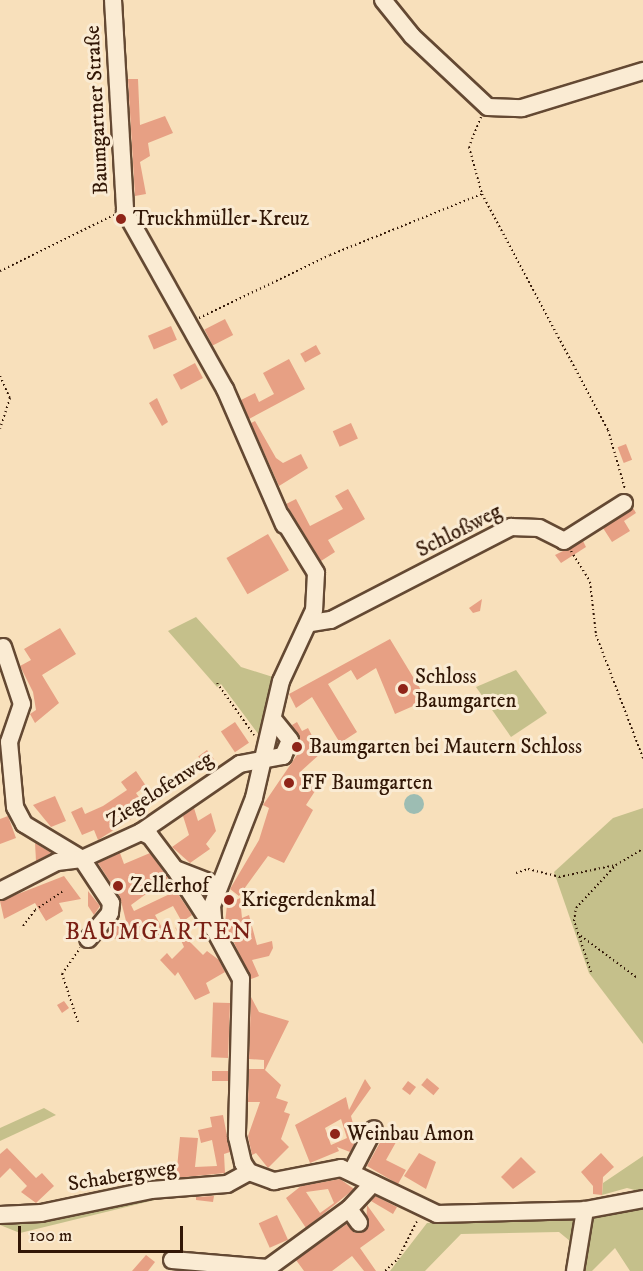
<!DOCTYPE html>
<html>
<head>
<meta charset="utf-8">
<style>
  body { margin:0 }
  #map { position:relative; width:643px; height:1271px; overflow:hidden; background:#f8e0bb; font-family:"IM FELL DW Pica",serif }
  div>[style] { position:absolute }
  .green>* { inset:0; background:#c5c08b }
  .water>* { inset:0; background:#9dbdb3 }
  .round { border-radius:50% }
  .building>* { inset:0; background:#e7a084; transform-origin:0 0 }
  .path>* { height:2px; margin-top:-1px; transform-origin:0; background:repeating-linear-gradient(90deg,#321706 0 1.5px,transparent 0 4.5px) }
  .roads { filter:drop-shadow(2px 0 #644933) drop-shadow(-2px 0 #644933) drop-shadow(0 2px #644933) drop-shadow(0 -2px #644933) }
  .minor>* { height:16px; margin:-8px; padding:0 8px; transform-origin:8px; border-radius:8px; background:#faebd3 }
  .dots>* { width:16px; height:16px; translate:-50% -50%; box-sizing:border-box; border:3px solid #faebd3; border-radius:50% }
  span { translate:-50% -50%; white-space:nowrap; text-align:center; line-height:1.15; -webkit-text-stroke:6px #faebd3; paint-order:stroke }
  .street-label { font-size:21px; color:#321706 }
  .poi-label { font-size:21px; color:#321706 }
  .left { translate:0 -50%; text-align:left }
  .quarter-label { font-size:24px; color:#7a1f14; letter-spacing:1.5px }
  .scale { position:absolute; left:18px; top:1226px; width:165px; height:27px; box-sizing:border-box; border:3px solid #321706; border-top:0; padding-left:8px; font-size:18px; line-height:21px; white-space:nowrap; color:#321706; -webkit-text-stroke:4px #faebd3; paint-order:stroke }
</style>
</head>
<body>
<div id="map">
  <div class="green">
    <i style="clip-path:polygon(196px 617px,241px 667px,276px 678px,259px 735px,221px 684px,217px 687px,168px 631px)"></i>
    <i style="clip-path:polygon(516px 670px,547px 713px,511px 737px,476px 687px)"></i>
    <i style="clip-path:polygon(643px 808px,643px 1044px,589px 973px,554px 872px,613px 818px)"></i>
    <i style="clip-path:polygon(44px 1108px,56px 1115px,0 1141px,0 1128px)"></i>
    <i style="clip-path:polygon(643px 1156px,643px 1192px,627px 1188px,602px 1195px,603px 1183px)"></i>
    <i style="clip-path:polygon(154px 1193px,155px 1200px,20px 1233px,0 1225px)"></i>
    <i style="clip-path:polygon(643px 1205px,643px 1271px,630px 1271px,615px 1248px,592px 1271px,581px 1271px,589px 1227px,596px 1216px)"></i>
    <i style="clip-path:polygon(570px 1217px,580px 1225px,576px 1246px,559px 1232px,461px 1234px,425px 1271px,390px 1271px,427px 1223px)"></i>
  </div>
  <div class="water">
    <i class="round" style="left:404px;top:794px;width:20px;height:20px"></i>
  </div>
  <div class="building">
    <i style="clip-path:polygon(128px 79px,138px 79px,140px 125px,165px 116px,173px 133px,148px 143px,150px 156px,140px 162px,146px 194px,135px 196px)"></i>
    <i style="left:225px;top:319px;width:18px;height:23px;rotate:63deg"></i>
    <i style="left:171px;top:326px;width:15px;height:25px;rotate:67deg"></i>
    <i style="left:316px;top:345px;width:10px;height:18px;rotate:61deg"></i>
    <i style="clip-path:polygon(289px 359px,305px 389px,249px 419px,241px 400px,255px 393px,259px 402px,274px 394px,263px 373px)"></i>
    <i style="left:195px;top:363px;width:17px;height:25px;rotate:62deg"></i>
    <i style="clip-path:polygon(157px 398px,168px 422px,162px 426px,149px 403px)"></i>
    <i style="clip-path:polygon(255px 421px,276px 458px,283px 463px,301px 454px,308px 468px,279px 486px,251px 423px)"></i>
    <i style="left:351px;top:423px;width:17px;height:20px;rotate:66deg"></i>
    <i style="left:626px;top:444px;width:17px;height:9px;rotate:69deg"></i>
    <i style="clip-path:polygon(348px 489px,365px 519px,328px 540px,335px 552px,321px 561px,286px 504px,296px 499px,310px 526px,343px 509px,335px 496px)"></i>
    <i style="clip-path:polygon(633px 508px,636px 513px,624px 521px,630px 531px,612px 542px,603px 528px)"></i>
    <i style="left:268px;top:534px;width:42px;height:48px;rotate:60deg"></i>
    <i style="clip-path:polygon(583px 541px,586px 547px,561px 563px,555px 555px)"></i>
    <i style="clip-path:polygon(482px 599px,480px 611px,473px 613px,469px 608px)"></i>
    <i style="clip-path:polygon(60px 628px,76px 654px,42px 675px,59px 703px,35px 723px,30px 714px,36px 710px,33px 692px,20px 666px,31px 660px,24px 649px)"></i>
    <i style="clip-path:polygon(390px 639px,427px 700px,395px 714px,376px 668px,357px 680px,351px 670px,328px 684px,357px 732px,340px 743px,312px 697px,296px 708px,289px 694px)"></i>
    <i style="left:235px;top:722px;width:25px;height:17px;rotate:56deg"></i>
    <i style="clip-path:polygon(297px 722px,302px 731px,308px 728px,321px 753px,299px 773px,317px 788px,306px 805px,313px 810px,284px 863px,268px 856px,239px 896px,230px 889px,259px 840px,269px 808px,263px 805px,301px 749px,292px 725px)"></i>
    <i style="left:207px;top:750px;width:15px;height:11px;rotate:53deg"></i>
    <i style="clip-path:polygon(136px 771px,146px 786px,136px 793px,147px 809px,98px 840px,94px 830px,82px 835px,71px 812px,82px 807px,85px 814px,103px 806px,127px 790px,121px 782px)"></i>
    <i style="clip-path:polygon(55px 796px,66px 821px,51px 827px,33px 805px)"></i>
    <i style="clip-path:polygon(194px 808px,198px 821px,211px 813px,216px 831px,206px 844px,210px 849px,190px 863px,172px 847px,189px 835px,183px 816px)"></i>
    <i style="clip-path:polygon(8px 816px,16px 838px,0 844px,0 819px)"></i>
    <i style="clip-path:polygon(35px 843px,50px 852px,51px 853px,36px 861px)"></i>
    <i style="clip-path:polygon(120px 853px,124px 864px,150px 853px,168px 878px,131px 905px,134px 911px,176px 891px,192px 915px,182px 922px,173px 906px,155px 915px,165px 933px,151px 942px,148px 936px,140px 941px,135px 933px,123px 941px,104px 936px,116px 922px,127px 925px,120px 897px,98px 863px)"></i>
    <i style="clip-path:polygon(64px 876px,81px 899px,59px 903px,63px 911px,46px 921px,35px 903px,4px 919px,0 901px)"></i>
    <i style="clip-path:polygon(88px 891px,100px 906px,94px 915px,88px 906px)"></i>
    <i style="clip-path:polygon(240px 898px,242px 918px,249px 915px,257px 945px,272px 941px,273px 948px,269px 956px,252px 960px,259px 976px,251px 979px,225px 923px,227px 905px)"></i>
    <i style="clip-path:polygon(175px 927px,203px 955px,207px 951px,219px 960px,225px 972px,206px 983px,210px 993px,195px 1000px,178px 972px,175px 976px,160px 960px,167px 953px,172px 959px,184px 947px)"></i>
    <i style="clip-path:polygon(251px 997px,259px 1012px,289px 1021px,265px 1070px,281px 1085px,276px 1098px,288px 1102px,284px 1112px,290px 1114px,281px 1139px,289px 1147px,268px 1168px,256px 1153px,252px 1155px,248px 1136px,260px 1102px,248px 1102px,249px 1069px,264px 1069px,264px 1060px,249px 1059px)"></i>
    <i style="clip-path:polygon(64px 1001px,69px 1008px,62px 1013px,57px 1005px)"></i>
    <i style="left:230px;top:1003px;width:55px;height:17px;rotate:92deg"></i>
    <i style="left:228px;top:1071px;width:10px;height:16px;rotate:90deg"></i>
    <i style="left:427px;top:1078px;width:16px;height:9px;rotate:40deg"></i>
    <i style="clip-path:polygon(evenodd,365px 1079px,371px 1088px,351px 1116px,357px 1139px,350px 1152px,337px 1147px,339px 1151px,310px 1163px,295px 1125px,346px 1097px,349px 1110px,365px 1079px,341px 1119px,347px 1138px,331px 1145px,325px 1128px,341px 1119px)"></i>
    <i style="left:408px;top:1081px;width:10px;height:10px;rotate:37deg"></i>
    <i style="clip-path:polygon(223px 1115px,230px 1152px,224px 1154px,225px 1173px,176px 1178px,180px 1137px,198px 1138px,195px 1167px,217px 1166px,212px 1140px,201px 1143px,198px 1130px,212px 1127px,210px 1117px)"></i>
    <i style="clip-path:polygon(388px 1128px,400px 1135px,386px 1160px,406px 1170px,398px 1184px,367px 1166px)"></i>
    <i style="clip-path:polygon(7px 1148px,36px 1178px,42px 1173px,54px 1186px,36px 1203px,21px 1192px,27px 1186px,10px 1168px,0 1178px,0 1154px)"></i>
    <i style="clip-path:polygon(419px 1153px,436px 1162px,426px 1189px,404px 1176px)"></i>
    <i style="clip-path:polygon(601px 1153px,614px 1167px,603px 1177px,602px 1195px,593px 1194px,593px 1186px,581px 1172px)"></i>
    <i style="clip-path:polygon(521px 1157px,536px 1172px,513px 1189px,501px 1177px)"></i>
    <i style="clip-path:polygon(evenodd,340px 1179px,354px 1189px,306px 1228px,286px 1198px,301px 1186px,340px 1179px,328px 1189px,334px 1203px,320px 1213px,306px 1192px,328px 1189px)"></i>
    <i style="clip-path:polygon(214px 1196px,213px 1202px,196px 1200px,196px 1197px)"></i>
    <i style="clip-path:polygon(375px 1196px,397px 1207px,393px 1214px,371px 1201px)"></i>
    <i style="clip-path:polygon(367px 1205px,385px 1230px,360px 1248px,376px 1271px,364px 1271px,352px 1256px,332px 1271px,304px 1271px,296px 1260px,347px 1224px,355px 1233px,366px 1231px)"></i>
    <i style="left:277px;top:1215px;width:27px;height:20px;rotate:66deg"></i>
    <i style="clip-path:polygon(146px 1255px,155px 1262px,148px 1271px,132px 1271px)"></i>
  </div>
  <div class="path">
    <i style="left:481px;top:117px;width:32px;rotate:112deg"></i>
    <i style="left:469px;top:147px;width:49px;rotate:74.5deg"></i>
    <i style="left:482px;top:194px;width:268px;rotate:61.9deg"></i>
    <i style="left:608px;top:430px;width:61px;rotate:73.9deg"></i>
    <i style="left:0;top:271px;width:127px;rotate:-26.2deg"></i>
    <i style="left:199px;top:318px;width:145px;rotate:-25.7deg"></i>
    <i style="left:330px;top:255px;width:164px;rotate:-21.9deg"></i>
    <i style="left:0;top:376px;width:24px;rotate:66deg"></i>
    <i style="left:10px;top:398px;width:32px;rotate:108deg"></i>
    <i style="left:571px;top:551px;width:36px;rotate:58deg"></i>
    <i style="left:590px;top:582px;width:53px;rotate:83.5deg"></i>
    <i style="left:596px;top:635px;width:132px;rotate:69.1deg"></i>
    <i style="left:217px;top:683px;width:64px;rotate:54.6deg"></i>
    <i style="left:516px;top:873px;width:13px;rotate:-18deg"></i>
    <i style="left:528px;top:869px;width:32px;rotate:14deg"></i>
    <i style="left:559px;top:877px;width:58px;rotate:-11.9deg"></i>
    <i style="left:23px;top:926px;width:20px;rotate:-53deg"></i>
    <i style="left:35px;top:910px;width:34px;rotate:-34deg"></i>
    <i style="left:577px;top:933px;width:74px;rotate:36.7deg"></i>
    <i style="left:591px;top:972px;width:54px;rotate:-108.4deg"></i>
    <i style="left:574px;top:921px;width:13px;rotate:-81deg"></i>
    <i style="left:576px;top:908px;width:59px;rotate:-47.1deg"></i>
    <i style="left:616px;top:865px;width:31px;rotate:-31deg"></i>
    <i style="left:78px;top:1022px;width:51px;rotate:-108.4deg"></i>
    <i style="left:62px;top:974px;width:32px;rotate:-55deg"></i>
    <i style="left:385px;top:1271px;width:18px;rotate:-43deg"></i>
    <i style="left:398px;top:1259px;width:42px;rotate:-63.4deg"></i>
  </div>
  <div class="roads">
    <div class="minor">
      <i style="left:113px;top:0;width:211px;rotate:86.7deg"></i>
      <i style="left:125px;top:211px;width:204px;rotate:60.7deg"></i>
      <i style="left:225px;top:389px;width:148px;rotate:66.5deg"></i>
      <i style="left:383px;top:0;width:46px;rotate:51.1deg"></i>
      <i style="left:412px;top:36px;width:104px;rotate:43.1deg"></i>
      <i style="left:488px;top:107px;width:34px;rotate:2deg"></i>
      <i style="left:522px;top:108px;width:127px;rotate:-17deg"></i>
      <i style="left:281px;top:516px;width:67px;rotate:58.4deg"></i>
      <i style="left:316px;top:573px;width:37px;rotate:93deg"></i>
      <i style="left:314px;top:610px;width:78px;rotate:114.9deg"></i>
      <i style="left:281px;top:681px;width:120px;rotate:103deg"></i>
      <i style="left:254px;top:798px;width:116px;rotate:111.3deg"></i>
      <i style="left:212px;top:906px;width:23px;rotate:85deg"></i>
      <i style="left:214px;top:929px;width:57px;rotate:61.6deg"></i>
      <i style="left:241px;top:979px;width:158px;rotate:91.5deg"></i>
      <i style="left:237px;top:1137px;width:27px;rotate:77deg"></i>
      <i style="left:243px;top:1163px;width:11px;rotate:56deg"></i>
      <i style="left:249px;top:1172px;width:27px;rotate:20deg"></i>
      <i style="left:274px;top:1181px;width:68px;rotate:-11deg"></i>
      <i style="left:341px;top:1168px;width:106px;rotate:25.6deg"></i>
      <i style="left:437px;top:1214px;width:148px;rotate:-1.5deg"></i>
      <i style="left:585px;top:1210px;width:59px;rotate:-10.7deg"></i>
      <i style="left:311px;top:623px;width:20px;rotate:-9deg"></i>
      <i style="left:331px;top:620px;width:203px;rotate:-27.3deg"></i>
      <i style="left:511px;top:527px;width:28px;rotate:2deg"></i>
      <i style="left:539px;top:528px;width:28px;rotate:27deg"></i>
      <i style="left:564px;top:541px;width:71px;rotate:-32.3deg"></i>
      <i style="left:3px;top:647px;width:60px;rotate:71.6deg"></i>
      <i style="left:22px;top:704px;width:40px;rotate:108.9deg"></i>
      <i style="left:9px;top:742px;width:65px;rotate:84.7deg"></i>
      <i style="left:15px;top:807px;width:19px;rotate:62deg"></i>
      <i style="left:24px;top:824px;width:68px;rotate:31.1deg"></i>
      <i style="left:82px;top:859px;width:65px;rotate:-24.6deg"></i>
      <i style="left:141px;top:832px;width:120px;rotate:-34.5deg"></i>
      <i style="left:240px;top:764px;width:44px;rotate:-10.5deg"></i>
      <i style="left:283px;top:756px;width:17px;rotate:-66deg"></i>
      <i style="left:290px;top:740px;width:27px;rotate:-129deg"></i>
      <i style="left:141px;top:832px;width:10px;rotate:24deg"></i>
      <i style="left:150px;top:836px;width:41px;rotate:52.9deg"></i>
      <i style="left:175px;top:869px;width:47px;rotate:21.1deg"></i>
      <i style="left:175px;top:869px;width:72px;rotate:57deg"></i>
      <i style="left:0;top:891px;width:64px;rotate:-27deg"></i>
      <i style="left:57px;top:862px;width:25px;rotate:-7deg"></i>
      <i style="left:82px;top:859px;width:53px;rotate:56.6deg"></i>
      <i style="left:111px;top:903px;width:10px;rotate:96deg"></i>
      <i style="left:110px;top:913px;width:34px;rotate:130deg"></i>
      <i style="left:352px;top:1171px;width:47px;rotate:-62.4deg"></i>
      <i style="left:349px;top:1209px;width:17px;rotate:54deg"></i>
      <i style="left:0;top:1215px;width:41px;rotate:-2.8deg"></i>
      <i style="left:41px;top:1213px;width:112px;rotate:-11.8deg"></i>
      <i style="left:151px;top:1190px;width:76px;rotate:-4.5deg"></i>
      <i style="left:227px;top:1184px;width:25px;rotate:-29deg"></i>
      <i style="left:172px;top:1260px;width:96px;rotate:4.8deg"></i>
      <i style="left:268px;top:1268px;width:100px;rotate:-36.1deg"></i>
      <i style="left:349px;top:1209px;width:35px;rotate:-47deg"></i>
      <i style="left:575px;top:1271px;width:62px;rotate:-80.7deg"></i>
    </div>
  </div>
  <div class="dots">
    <i style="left:121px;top:219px;background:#8f2418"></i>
    <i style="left:403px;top:689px;background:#8f2418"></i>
    <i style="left:297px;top:747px;background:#8f2418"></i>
    <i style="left:289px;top:783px;background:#8f2418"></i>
    <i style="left:118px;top:886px;background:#8f2418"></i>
    <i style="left:229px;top:900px;background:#8f2418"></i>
    <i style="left:335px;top:1134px;background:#8f2418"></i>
  </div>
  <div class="street-label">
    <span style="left:97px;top:110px;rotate:-93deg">Baumgartner Straße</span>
    <span style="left:459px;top:531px;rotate:-27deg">Schloßweg</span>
    <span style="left:160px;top:790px;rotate:-33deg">Ziegelofenweg</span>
    <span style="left:122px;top:1176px;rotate:-9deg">Schabergweg</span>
  </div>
  <div class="poi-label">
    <span class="left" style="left:133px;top:219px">Truckhmüller-Kreuz</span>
    <span class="left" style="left:415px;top:689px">Schloss<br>Baumgarten</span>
    <span class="left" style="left:309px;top:747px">Baumgarten bei Mautern Schloss</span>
    <span class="left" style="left:301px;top:783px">FF Baumgarten</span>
    <span class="left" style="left:130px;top:886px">Zellerhof</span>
    <span class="left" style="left:241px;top:900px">Kriegerdenkmal</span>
    <span class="left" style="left:347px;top:1134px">Weinbau Amon</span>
  </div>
  <div class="quarter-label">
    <span style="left:159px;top:933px">BAUMGARTEN</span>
  </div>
  <div class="scale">100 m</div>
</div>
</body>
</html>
